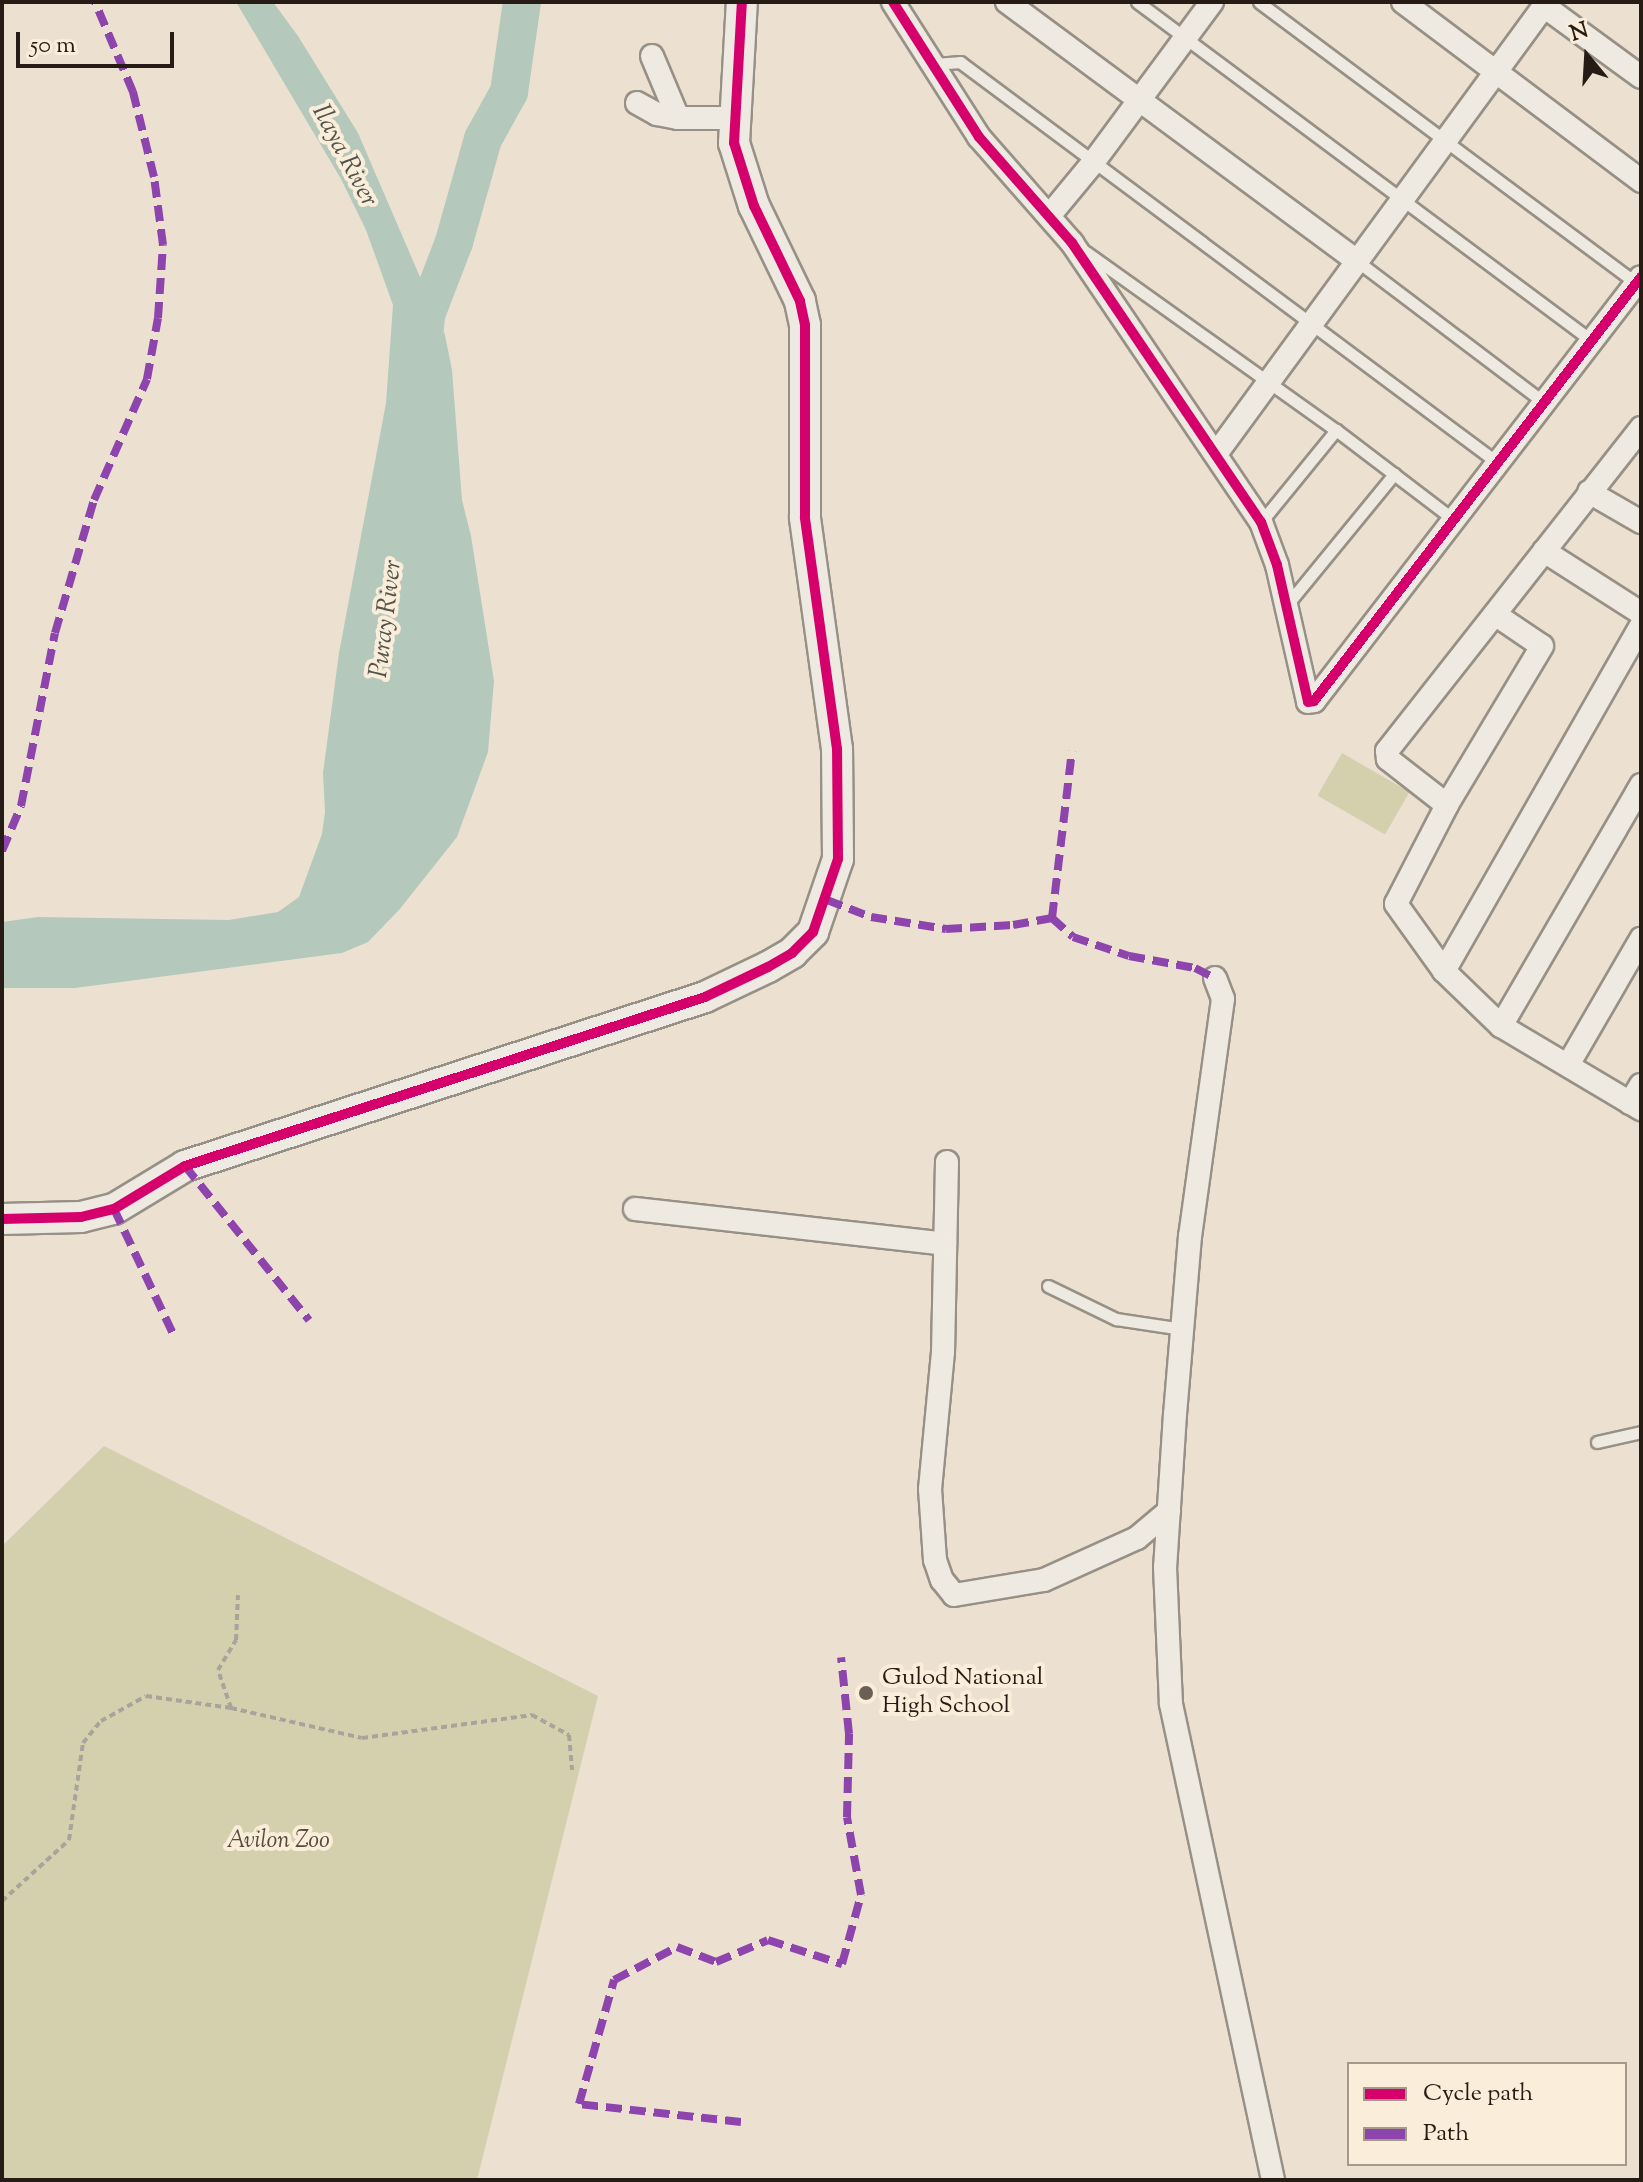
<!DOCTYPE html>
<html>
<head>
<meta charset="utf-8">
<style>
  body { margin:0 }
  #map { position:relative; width:1643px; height:2182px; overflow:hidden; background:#ece1d0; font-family:"Sorts Mill Goudy",serif }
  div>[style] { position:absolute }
  .green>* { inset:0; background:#d4d0ae; transform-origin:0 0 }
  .water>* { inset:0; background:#b5c8bc }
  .river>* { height:38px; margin:-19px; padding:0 19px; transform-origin:19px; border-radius:19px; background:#b5c8bc }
  .path>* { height:4px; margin-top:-2px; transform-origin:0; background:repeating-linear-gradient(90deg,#a9a39c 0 6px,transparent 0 10px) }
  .roads { filter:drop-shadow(2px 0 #979086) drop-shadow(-2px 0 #979086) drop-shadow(0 2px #979086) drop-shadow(0 -2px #979086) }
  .lane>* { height:11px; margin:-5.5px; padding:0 5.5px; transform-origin:5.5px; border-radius:5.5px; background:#efeae1 }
  .street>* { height:22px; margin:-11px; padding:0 11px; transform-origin:11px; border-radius:11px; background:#efeae1 }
  .secondary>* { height:30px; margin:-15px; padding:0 15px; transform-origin:15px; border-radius:15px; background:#efeae1 }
  .quiet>* { height:8px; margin-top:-4px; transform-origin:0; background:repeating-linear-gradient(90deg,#8e44ad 0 16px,transparent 0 24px) }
  .cycleway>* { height:10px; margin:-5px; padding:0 5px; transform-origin:5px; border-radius:5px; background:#d6006c }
  .dots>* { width:22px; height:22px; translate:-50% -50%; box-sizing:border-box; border:4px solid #faedd9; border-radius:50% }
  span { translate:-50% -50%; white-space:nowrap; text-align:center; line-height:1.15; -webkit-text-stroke:8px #faedd9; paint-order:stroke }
  .poi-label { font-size:24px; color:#261b15 }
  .left { translate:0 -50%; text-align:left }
  .park-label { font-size:24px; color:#544d3a; font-style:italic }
  .water-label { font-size:26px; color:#50544c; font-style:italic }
  .frame { position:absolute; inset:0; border:4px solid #261b15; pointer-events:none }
  .legend { position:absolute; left:1347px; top:2062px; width:280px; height:104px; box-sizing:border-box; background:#faedd9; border:2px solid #a5998b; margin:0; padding:10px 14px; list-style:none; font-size:24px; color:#261b15 }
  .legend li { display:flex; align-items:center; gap:16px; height:40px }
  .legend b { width:40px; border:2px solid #a5998b }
  .north { position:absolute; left:1547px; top:16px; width:80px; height:80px; -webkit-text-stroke:6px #faedd9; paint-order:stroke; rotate:342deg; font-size:22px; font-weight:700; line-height:32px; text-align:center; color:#261b15 }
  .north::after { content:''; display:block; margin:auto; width:28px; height:36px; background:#261b15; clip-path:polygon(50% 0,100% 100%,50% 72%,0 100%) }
  .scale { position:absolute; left:16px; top:32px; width:158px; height:36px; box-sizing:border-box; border:4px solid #261b15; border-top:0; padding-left:10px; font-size:24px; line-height:28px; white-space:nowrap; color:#261b15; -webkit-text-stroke:6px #faedd9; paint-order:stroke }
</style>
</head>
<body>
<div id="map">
  <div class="green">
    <i style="left:1342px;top:753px;width:78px;height:49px;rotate:30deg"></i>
    <i style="clip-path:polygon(104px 1446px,598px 1696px,477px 2180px,2px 2180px,2px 1546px)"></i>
  </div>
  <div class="water">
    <i style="clip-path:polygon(236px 2px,273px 2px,298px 36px,358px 133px,445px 335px,452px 370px,462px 500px,471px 536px,494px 681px,488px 752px,457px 837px,399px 910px,368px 942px,342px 953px,75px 988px,2px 988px,2px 922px,38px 917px,229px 920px,278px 912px,299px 897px,322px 834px,325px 812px,323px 773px,339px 653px,386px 403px,393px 305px,366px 230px,341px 179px)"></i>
  </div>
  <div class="river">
    <i style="left:423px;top:350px;width:35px;rotate:-85deg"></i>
    <i style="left:426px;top:315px;width:78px;rotate:-69deg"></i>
    <i style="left:454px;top:242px;width:107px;rotate:-74.3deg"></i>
    <i style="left:483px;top:139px;width:54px;rotate:-61deg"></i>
    <i style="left:509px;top:92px;width:91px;rotate:-81.8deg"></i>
  </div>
  <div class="path">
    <i style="left:231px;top:1708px;width:40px;rotate:-108.9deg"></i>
    <i style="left:218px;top:1670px;width:35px;rotate:-59deg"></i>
    <i style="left:236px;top:1640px;width:45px;rotate:-87.5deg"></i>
    <i style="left:2px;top:1901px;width:91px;rotate:-42.3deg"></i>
    <i style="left:69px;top:1840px;width:98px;rotate:-81.8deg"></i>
    <i style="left:83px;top:1743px;width:28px;rotate:-51deg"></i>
    <i style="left:101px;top:1721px;width:51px;rotate:-29.1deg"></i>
    <i style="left:146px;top:1696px;width:86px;rotate:8deg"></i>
    <i style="left:231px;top:1708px;width:134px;rotate:12.9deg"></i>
    <i style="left:362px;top:1738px;width:172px;rotate:-7.7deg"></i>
    <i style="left:532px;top:1715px;width:42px;rotate:28.4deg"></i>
    <i style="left:569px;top:1735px;width:35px;rotate:85deg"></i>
  </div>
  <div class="roads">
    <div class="lane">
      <i style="left:1137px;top:2px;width:567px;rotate:36.69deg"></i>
      <i style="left:1259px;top:2px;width:470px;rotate:36.7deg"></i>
      <i style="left:932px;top:64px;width:28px;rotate:-4deg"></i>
      <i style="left:960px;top:62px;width:671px;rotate:36.7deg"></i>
      <i style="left:1086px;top:252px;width:307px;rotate:35.5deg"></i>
      <i style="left:1336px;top:430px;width:148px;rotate:37.3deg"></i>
      <i style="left:1357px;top:261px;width:236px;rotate:37.1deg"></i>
      <i style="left:1261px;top:522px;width:119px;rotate:-50.8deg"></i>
      <i style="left:1286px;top:606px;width:171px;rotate:-50.7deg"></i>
      <i style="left:1048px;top:1286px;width:76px;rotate:25.9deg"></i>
      <i style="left:1116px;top:1319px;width:67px;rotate:8.6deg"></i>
      <i style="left:1597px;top:1442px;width:45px;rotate:-12.8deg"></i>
    </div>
    <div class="street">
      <i style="left:893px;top:2px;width:160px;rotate:57.5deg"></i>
      <i style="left:979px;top:137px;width:141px;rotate:48.7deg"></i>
      <i style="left:1072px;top:243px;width:337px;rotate:55.9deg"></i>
      <i style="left:1261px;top:522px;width:46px;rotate:69.6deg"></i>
      <i style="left:1277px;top:565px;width:140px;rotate:77.2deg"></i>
      <i style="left:1308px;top:702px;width:6px;rotate:-9deg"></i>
      <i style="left:1314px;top:701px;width:535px;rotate:-52.36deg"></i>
      <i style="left:1007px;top:2px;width:435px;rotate:36.5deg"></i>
      <i style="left:1403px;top:2px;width:298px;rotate:36.9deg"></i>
      <i style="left:1544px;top:6px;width:120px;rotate:36.2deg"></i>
      <i style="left:652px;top:56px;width:67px;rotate:67.2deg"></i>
      <i style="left:637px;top:103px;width:23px;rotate:29deg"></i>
      <i style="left:657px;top:114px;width:21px;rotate:11deg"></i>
      <i style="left:678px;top:118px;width:57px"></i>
      <i style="left:1049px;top:216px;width:67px;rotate:-50.4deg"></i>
      <i style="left:1092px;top:164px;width:202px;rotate:-53.5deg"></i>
      <i style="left:1216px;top:454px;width:560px;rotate:-53.78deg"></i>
      <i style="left:1589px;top:492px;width:60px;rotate:30deg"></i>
      <i style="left:1544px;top:551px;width:115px;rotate:32.6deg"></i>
      <i style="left:1496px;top:615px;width:55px;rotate:34deg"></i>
      <i style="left:1542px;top:646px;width:185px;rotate:120.9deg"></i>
      <i style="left:1447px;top:805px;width:111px;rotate:117.3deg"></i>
      <i style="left:1396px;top:904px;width:82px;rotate:54.4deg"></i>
      <i style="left:1444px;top:971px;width:79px;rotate:44deg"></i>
      <i style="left:1501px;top:1026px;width:163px;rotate:30.7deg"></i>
      <i style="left:1447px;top:805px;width:75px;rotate:-142.1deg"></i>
      <i style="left:1388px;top:759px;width:8px;rotate:-97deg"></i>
      <i style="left:1387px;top:751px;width:411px;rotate:-51.8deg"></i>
      <i style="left:1444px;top:971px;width:397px;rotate:-60.3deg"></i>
      <i style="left:1215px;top:978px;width:22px;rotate:69deg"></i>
      <i style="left:1223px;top:999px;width:239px;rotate:97.9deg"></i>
      <i style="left:1190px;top:1236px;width:179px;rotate:94.8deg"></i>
      <i style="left:1175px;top:1414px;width:153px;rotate:93.7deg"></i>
      <i style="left:1165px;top:1567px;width:137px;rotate:87.5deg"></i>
      <i style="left:1171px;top:1704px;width:487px;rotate:77.9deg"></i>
      <i style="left:1501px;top:1026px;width:279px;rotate:-59.8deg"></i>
      <i style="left:1568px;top:1065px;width:146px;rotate:-59.9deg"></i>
      <i style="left:1630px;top:1103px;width:21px;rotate:-59deg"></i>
      <i style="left:947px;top:1162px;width:190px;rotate:91.2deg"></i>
      <i style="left:943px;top:1352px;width:138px;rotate:95.4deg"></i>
      <i style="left:930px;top:1489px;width:71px;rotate:86deg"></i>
      <i style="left:935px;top:1560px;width:21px;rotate:71deg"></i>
      <i style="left:942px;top:1580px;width:19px;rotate:51deg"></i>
      <i style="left:954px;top:1595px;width:91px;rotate:-9.5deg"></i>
      <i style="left:1044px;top:1580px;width:102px;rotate:-24.3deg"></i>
      <i style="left:1137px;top:1538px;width:42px;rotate:-40.2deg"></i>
      <i style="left:635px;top:1209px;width:312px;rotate:6.4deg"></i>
    </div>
    <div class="secondary">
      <i style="left:2px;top:1219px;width:79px;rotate:-1.5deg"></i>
      <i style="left:81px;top:1217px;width:34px;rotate:-14deg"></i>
      <i style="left:114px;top:1209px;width:83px;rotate:-31.2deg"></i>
      <i style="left:185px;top:1166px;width:547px;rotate:-18deg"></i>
      <i style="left:705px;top:997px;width:70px;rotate:-25.5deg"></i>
      <i style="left:768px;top:967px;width:28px;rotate:-30deg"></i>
      <i style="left:792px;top:953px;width:30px;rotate:-45deg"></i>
      <i style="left:813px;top:932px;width:77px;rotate:-71.1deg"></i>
      <i style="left:838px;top:859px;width:110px;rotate:-90.5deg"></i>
      <i style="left:837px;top:749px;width:234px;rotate:-97.9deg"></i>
      <i style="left:805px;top:517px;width:192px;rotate:-90deg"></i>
      <i style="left:805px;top:325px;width:25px;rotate:-102deg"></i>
      <i style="left:800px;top:301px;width:106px;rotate:-115.8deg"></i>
      <i style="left:754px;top:206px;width:66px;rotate:-107.6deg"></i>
      <i style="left:734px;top:143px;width:141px;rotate:-86.8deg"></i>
    </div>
  </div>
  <div class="quiet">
    <i style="left:2px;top:851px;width:49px;rotate:-67.1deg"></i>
    <i style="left:21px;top:806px;width:176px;rotate:-78.9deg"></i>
    <i style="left:55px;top:633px;width:139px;rotate:-73.7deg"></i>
    <i style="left:94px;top:500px;width:132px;rotate:-66.3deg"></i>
    <i style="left:147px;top:379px;width:62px;rotate:-79.8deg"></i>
    <i style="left:158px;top:318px;width:73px;rotate:-86.1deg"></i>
    <i style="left:163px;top:245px;width:69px;rotate:-97.5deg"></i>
    <i style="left:154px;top:177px;width:88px;rotate:-103.9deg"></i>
    <i style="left:133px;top:92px;width:98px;rotate:-112.9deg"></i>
    <i style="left:827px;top:900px;width:47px;rotate:21.1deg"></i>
    <i style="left:871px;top:917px;width:76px;rotate:9.1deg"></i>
    <i style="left:946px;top:929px;width:67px;rotate:-3.4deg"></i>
    <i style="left:1013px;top:925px;width:40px;rotate:-10deg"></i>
    <i style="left:1052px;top:918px;width:168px;rotate:-83.2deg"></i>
    <i style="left:1052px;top:918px;width:28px;rotate:42deg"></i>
    <i style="left:1073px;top:937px;width:59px;rotate:18.7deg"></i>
    <i style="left:1129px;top:956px;width:67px;rotate:10.3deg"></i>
    <i style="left:1195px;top:968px;width:22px;rotate:27deg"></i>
    <i style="left:185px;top:1166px;width:198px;rotate:51.2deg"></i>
    <i style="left:114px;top:1209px;width:140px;rotate:64.7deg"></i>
    <i style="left:741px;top:2122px;width:163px;rotate:-173.7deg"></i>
    <i style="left:579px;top:2104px;width:129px;rotate:-74.2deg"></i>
    <i style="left:614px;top:1980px;width:71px;rotate:-27.6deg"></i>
    <i style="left:677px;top:1947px;width:42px;rotate:21deg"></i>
    <i style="left:716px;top:1962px;width:56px;rotate:-22.9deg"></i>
    <i style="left:768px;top:1940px;width:78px;rotate:18deg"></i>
    <i style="left:842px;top:1964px;width:72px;rotate:-74.6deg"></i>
    <i style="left:861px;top:1895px;width:79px;rotate:-100.2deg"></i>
    <i style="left:847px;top:1817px;width:83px;rotate:-88.6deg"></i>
    <i style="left:849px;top:1734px;width:77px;rotate:-95.9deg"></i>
  </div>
  <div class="cycleway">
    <i style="left:893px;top:2px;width:160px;rotate:57.5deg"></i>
    <i style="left:979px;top:137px;width:141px;rotate:48.7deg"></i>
    <i style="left:1072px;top:243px;width:337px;rotate:55.9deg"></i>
    <i style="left:1261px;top:522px;width:46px;rotate:69.6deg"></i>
    <i style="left:1277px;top:565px;width:140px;rotate:77.2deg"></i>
    <i style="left:1308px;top:702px;width:6px;rotate:-9deg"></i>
    <i style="left:1314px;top:701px;width:535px;rotate:-52.36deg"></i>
    <i style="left:2px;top:1219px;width:79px;rotate:-1.5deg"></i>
    <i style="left:81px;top:1217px;width:34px;rotate:-14deg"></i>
    <i style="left:114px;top:1209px;width:83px;rotate:-31.2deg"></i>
    <i style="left:185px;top:1166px;width:547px;rotate:-18deg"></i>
    <i style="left:705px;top:997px;width:70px;rotate:-25.5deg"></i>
    <i style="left:768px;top:967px;width:28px;rotate:-30deg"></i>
    <i style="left:792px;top:953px;width:30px;rotate:-45deg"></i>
    <i style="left:813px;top:932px;width:77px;rotate:-71.1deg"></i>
    <i style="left:838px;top:859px;width:110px;rotate:-90.5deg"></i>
    <i style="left:837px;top:749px;width:234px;rotate:-97.9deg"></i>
    <i style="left:805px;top:517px;width:192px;rotate:-90deg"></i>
    <i style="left:805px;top:325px;width:25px;rotate:-102deg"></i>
    <i style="left:800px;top:301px;width:106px;rotate:-115.8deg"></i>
    <i style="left:754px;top:206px;width:66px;rotate:-107.6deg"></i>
    <i style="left:734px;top:143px;width:141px;rotate:-86.8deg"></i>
  </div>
  <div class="dots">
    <i style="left:866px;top:1693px;background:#6b6056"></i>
  </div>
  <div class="poi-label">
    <span class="left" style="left:882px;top:1693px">Gulod National<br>High School</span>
  </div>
  <div class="park-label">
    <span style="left:278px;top:1842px">Avilon Zoo</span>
  </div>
  <div class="water-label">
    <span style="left:344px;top:156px;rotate:62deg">Ilaya River</span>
    <span style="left:387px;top:619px;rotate:-83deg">Puray River</span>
  </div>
  <div class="frame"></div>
  <ul class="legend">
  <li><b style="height:10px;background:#d6006c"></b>Cycle path</li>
  <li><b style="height:10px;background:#8e44ad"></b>Path</li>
  </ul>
  <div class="north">N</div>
  <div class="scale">50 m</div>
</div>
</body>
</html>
